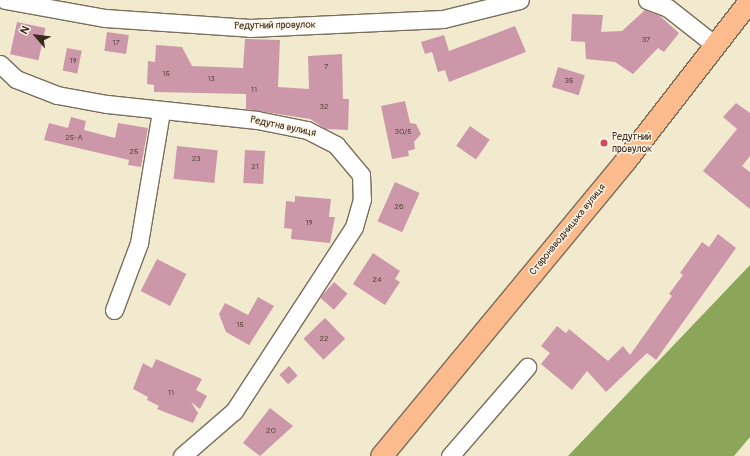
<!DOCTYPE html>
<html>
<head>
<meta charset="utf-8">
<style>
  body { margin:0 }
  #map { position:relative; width:750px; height:456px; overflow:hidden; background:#f2eacf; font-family:Pangolin,sans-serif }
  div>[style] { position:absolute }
  .forest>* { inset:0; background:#8ca659 }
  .building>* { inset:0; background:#cc98a9; transform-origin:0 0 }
  .roads { filter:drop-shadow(1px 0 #7b6d5c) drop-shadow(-1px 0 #7b6d5c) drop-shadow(0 1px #7b6d5c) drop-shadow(0 -1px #7b6d5c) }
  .minor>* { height:17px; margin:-8.5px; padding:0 8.5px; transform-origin:8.5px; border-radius:8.5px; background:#fff }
  .major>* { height:21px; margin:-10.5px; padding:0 10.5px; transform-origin:10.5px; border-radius:10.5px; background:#fbbb8c }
  .dots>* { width:11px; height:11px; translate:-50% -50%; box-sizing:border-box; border:2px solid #fcf5e5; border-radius:50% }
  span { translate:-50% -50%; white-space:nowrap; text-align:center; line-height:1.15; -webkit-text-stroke:3px #fcf5e5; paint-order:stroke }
  .number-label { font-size:8px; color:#5f4641 }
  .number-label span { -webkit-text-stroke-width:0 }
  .street-label { font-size:10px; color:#3b2a1e }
  .poi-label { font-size:10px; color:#3b2a1e }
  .left { translate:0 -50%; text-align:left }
  .north { position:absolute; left:16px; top:16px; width:40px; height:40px; -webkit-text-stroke:3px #fcf5e5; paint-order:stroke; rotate:298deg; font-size:11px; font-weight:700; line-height:16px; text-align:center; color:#3b2a1e }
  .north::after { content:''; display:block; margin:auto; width:14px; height:18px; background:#3b2a1e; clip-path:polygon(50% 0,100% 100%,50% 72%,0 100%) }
</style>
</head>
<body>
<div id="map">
  <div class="forest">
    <i style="clip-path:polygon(750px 265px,750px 437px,734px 456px,568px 456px)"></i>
  </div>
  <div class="building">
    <i style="clip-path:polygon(645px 10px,660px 16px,679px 33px,664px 52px,658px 48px,633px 74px,615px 62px,586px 59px,585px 42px,571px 41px,572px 14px,603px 15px,601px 32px,622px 31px)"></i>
    <i style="left:17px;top:22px;width:29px;height:33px;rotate:12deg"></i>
    <i style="clip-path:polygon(515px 26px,526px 52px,449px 82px,445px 70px,438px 72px,432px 52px,425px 54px,421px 42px,444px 35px,449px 51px)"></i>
    <i style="left:107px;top:32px;width:22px;height:19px;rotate:8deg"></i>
    <i style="clip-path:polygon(245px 39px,280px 40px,278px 87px,309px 89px,308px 56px,342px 54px,343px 99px,349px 99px,348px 130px,326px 129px,310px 119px,246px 109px,246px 94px,154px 92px,154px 85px,147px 84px,148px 61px,155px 62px,156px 45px,182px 47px,192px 66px,243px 68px)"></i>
    <i style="left:67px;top:48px;width:15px;height:23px;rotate:11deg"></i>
    <i style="left:558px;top:67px;width:28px;height:21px;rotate:17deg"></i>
    <i style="clip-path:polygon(405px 101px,410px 123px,416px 124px,421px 134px,414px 142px,415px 149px,408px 151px,409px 156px,392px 159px,381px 106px)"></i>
    <i style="clip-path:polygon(736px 103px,750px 113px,750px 156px,742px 166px,750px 172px,750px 209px,703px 171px,737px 129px,723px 117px)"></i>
    <i style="clip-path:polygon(71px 117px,86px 121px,84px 130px,115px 138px,118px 123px,148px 128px,141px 167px,128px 165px,129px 160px,44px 140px,49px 123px,68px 128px)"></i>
    <i style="left:470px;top:126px;width:24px;height:24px;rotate:35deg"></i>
    <i style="left:177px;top:146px;width:41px;height:33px;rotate:6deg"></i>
    <i style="left:245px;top:150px;width:20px;height:33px;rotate:3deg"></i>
    <i style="left:395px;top:182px;width:27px;height:43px;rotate:24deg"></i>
    <i style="clip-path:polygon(295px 196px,331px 199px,329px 217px,335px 217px,330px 243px,291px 239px,292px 229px,284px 228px,286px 201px,295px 202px)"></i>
    <i style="clip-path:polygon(718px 234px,736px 248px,656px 360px,647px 353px,606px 392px,587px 371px,572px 390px,541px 364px,550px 353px,541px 346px,557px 326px,566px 333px,569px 329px,608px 361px,623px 346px,630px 355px,672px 296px,669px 294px,683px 275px,680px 273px,702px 242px,709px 247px)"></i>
    <i style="clip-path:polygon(373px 253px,400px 271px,395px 279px,400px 282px,385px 305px,353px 284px)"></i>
    <i style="left:157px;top:259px;width:33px;height:36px;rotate:27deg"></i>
    <i style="left:334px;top:282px;width:18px;height:21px;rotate:41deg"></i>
    <i style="clip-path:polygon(258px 297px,274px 306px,249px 345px,226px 332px,219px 314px,225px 303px,248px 315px)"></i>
    <i style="left:325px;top:318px;width:29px;height:30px;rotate:46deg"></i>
    <i style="clip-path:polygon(156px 359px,202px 379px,196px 390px,207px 396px,200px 409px,191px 402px,198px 413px,193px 423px,157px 409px,159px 406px,147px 400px,148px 397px,133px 389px,143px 363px,152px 368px)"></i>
    <i style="left:289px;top:366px;width:13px;height:13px;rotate:48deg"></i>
    <i style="clip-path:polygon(270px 408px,293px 426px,260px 456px,243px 443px)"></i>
  </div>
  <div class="roads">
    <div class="minor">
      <i style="left:5px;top:0;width:102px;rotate:10.2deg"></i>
      <i style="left:105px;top:18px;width:145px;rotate:3.9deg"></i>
      <i style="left:250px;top:28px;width:193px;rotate:-2.7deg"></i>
      <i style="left:443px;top:19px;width:79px;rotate:-13.9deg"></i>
      <i style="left:647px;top:0;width:22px;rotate:21deg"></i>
      <i style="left:668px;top:8px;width:60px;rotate:38.2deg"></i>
      <i style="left:0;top:64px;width:22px;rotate:43deg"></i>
      <i style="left:16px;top:79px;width:44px;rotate:21.3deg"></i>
      <i style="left:57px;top:95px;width:51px;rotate:10.2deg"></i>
      <i style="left:107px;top:104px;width:151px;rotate:6.1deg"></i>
      <i style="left:257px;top:120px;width:51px;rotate:11.3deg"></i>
      <i style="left:307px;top:130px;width:33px;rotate:27deg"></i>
      <i style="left:336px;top:145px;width:39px;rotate:50deg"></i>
      <i style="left:361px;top:175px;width:24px;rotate:88deg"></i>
      <i style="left:362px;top:199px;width:29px;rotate:106deg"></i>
      <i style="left:354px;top:227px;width:220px;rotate:123.1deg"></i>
      <i style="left:234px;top:411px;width:69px;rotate:139.1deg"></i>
      <i style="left:114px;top:310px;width:72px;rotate:-69.5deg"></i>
      <i style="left:139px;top:243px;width:134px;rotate:-80.5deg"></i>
      <i style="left:450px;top:456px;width:118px;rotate:-49.1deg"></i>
    </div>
    <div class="major">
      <i style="left:381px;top:456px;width:383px;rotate:-50.4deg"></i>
      <i style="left:625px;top:161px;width:204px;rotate:-52.2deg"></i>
    </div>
  </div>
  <div class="dots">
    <i style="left:604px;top:143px;background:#d1495b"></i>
  </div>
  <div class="number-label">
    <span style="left:646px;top:40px">37</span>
    <span style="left:116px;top:43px">17</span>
    <span style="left:73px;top:61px">19</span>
    <span style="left:326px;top:67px">7</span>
    <span style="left:166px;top:74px">15</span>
    <span style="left:211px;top:79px">13</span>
    <span style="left:569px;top:81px">35</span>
    <span style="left:254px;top:90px">11</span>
    <span style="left:324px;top:107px">32</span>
    <span style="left:403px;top:132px">30/5</span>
    <span style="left:74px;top:138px">25-А</span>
    <span style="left:134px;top:152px">25</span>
    <span style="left:196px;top:159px">23</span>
    <span style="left:255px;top:167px">21</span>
    <span style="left:399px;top:207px">26</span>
    <span style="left:309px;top:223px">19</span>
    <span style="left:377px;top:280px">24</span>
    <span style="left:240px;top:325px">15</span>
    <span style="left:324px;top:339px">22</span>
    <span style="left:171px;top:393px">11</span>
    <span style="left:271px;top:431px">20</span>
  </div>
  <div class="street-label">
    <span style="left:275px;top:26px;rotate:-1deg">Редутний провулок</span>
    <span style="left:283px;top:127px;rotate:12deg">Редутна вулиця</span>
    <span style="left:568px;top:230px;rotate:-51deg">Старонаводницька вулиця</span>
  </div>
  <div class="poi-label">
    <span class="left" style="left:612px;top:143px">Редутний<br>провулок</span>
  </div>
  <div class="north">N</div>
</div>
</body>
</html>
